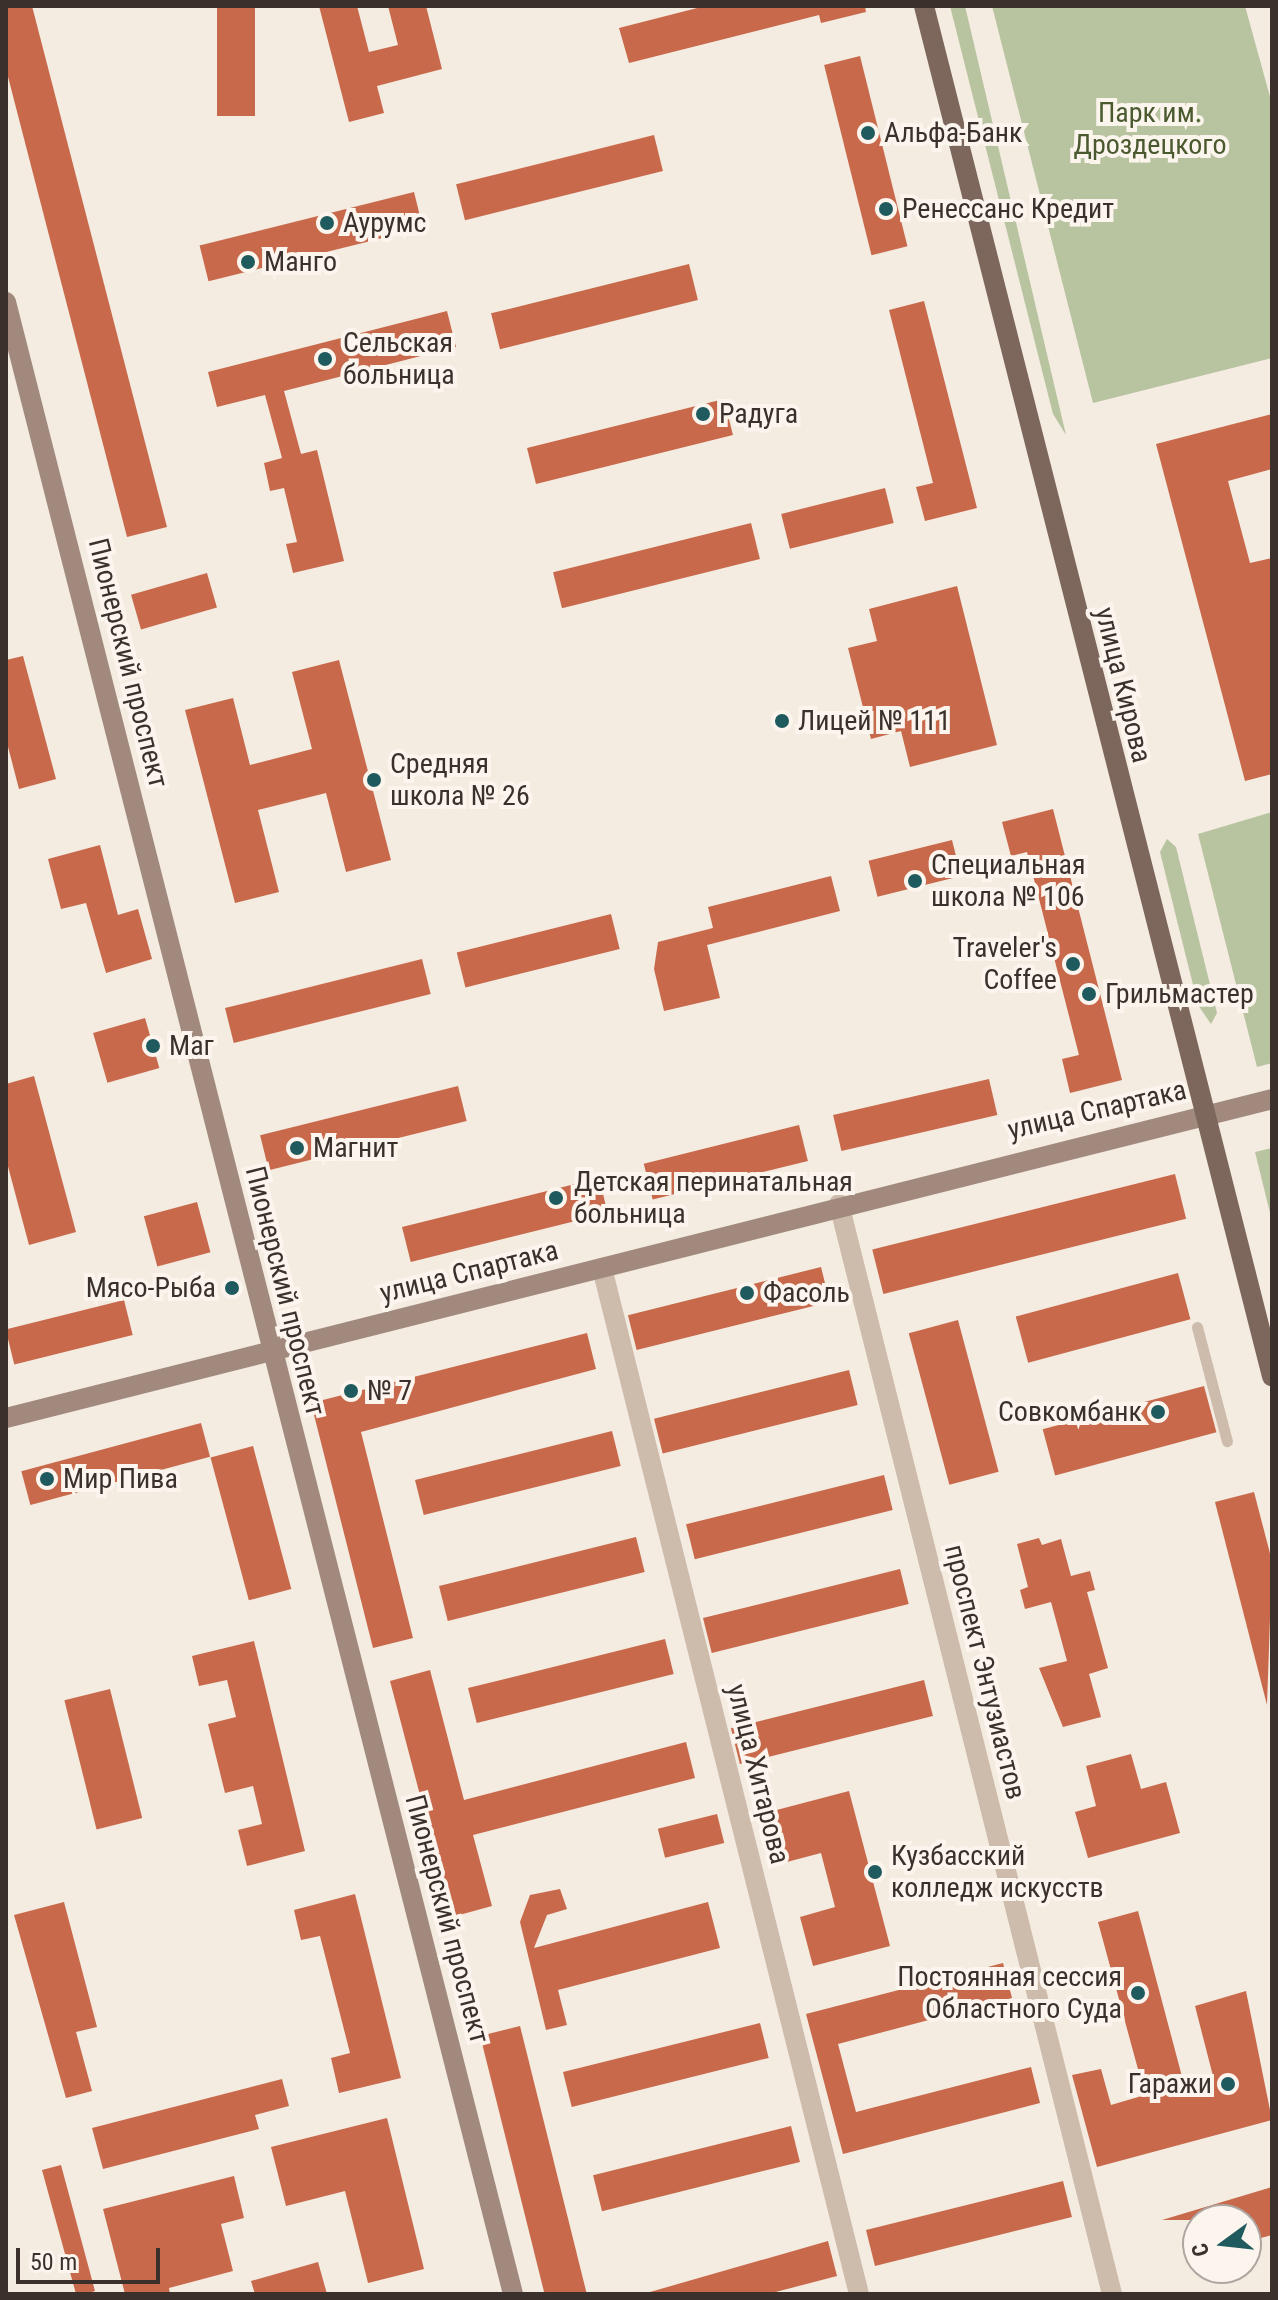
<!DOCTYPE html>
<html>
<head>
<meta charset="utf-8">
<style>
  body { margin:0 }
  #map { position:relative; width:1278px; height:2300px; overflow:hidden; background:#f4ebe1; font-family:"Roboto Condensed",sans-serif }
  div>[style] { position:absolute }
  .green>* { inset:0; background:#b8c4a0 }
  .building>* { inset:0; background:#c8694b; transform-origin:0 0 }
  .lane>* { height:11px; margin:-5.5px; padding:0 5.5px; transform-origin:5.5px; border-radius:5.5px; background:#cdbbac }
  .street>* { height:20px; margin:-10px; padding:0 10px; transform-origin:10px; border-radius:10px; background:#cdbbac }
  .secondary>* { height:20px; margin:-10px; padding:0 10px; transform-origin:10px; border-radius:10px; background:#a18a7d }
  .primary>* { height:20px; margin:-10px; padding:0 10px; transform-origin:10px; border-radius:10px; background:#7d675c }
  .dots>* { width:22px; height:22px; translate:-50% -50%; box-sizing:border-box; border:4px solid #fbf5ee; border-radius:50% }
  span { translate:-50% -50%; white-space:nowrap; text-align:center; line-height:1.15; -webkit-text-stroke:8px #fbf5ee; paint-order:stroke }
  .park-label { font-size:28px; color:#4a5a2e }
  .poi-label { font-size:28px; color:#3b302b }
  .left { translate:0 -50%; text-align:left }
  .right { translate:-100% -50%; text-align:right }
  .street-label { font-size:28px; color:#3b302b }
  .frame { position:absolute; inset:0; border:8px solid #3b302b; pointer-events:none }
  .north { position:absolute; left:1182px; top:2204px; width:80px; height:80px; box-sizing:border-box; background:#fbf5ee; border:2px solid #aea6a0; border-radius:50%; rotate:255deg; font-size:22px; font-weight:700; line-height:32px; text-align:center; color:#3b302b }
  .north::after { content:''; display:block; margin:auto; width:28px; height:36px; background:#1f5a5e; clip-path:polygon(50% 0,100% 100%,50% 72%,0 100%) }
  .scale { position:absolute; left:16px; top:2248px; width:144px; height:36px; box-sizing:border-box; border:4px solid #3b302b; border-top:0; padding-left:10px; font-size:24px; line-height:28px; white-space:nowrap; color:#3b302b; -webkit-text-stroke:6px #fbf5ee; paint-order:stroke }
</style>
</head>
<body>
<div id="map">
  <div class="green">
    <i style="clip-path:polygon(950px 6px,965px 6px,1066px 435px,1053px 414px)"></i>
    <i style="clip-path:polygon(992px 6px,1245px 6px,1272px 104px,1272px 358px,1093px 403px)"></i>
    <i style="clip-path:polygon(1272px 812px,1272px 1063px,1257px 1067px,1198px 834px)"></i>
    <i style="clip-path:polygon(1167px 839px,1176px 847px,1217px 1013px,1211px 1024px,1198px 1005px,1160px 852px)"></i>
    <i style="clip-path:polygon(1272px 1148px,1272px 1221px,1255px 1152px)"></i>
  </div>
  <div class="building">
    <i style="clip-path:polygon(6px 6px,32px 6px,167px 527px,127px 537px,6px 69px)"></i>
    <i style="left:217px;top:6px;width:38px;height:110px"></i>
    <i style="clip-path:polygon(319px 6px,357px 6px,369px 52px,398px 45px,388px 6px,426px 6px,442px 69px,377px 86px,384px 113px,349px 122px)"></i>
    <i style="clip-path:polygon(705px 6px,865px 6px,866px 12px,821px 23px,819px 15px,629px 63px,619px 28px)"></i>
    <i style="left:860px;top:56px;width:196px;height:37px;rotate:76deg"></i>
    <i style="left:654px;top:135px;width:37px;height:204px;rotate:76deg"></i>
    <i style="left:414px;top:192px;width:37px;height:221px;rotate:76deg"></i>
    <i style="left:689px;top:264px;width:37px;height:204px;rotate:76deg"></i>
    <i style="clip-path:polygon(924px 301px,977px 508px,925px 521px,916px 487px,933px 483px,889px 310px)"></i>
    <i style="clip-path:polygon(447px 311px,456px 347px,284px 391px,301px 454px,317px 450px,344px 561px,293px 573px,286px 544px,297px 542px,284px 488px,270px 491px,264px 463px,282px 458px,265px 395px,217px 407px,208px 372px)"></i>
    <i style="left:724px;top:399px;width:37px;height:203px;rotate:76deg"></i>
    <i style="clip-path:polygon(1272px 414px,1272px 469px,1228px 481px,1250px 563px,1272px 558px,1272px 774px,1245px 781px,1156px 444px)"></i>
    <i style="left:885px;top:488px;width:36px;height:107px;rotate:76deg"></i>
    <i style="left:751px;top:523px;width:37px;height:204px;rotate:76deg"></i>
    <i style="left:207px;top:573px;width:36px;height:79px;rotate:74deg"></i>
    <i style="clip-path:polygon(957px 586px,997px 745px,910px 767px,901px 731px,871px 739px,848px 648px,877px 641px,869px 609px)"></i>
    <i style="clip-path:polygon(23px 656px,56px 779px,19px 789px,6px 739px,6px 660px)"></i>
    <i style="clip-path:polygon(339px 660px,391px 860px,346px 872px,326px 793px,258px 810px,279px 892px,235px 903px,185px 710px,233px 698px,250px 765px,312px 749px,292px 672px)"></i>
    <i style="clip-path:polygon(1053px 809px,1122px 1080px,1070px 1093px,1062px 1059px,1079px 1055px,1027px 852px,1011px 856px,1002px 822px)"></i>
    <i style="left:952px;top:840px;width:37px;height:86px;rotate:76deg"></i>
    <i style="clip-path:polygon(100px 845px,118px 915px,138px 909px,152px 959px,106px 973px,86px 903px,61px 909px,48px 859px)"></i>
    <i style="clip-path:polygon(831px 876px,840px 911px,707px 945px,720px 998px,664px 1011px,654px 969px,658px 942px,713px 928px,708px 907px)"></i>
    <i style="left:611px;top:914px;width:36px;height:159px;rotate:76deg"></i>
    <i style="left:422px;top:959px;width:36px;height:203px;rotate:76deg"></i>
    <i style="left:145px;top:1018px;width:52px;height:54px;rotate:74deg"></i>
    <i style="clip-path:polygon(34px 1076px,76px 1232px,29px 1245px,6px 1159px,6px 1084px)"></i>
    <i style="left:989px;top:1079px;width:37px;height:160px;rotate:77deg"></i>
    <i style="left:458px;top:1086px;width:36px;height:204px;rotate:76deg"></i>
    <i style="left:799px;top:1125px;width:37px;height:160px;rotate:76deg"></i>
    <i style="left:1175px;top:1174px;width:46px;height:312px;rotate:76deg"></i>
    <i style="left:599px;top:1178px;width:36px;height:203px;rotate:76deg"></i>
    <i style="left:197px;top:1202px;width:52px;height:55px;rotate:75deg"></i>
    <i style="left:821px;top:1267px;width:36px;height:199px;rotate:76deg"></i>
    <i style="left:1178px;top:1273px;width:48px;height:168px;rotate:75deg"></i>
    <i style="left:124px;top:1300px;width:36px;height:122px;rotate:76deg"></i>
    <i style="left:958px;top:1320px;width:157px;height:51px;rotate:75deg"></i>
    <i style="clip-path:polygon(587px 1333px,596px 1369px,361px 1432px,413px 1638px,373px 1648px,311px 1403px)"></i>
    <i style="left:849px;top:1370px;width:36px;height:201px;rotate:76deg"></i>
    <i style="left:1204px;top:1386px;width:48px;height:167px;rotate:75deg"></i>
    <i style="left:201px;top:1423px;width:35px;height:186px;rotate:75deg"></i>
    <i style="left:612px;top:1431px;width:36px;height:203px;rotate:76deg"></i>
    <i style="left:253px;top:1446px;width:148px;height:44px;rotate:75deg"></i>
    <i style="left:884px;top:1475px;width:36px;height:204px;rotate:76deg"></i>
    <i style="clip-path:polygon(1254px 1492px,1272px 1561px,1267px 1705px,1215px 1502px)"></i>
    <i style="left:636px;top:1537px;width:36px;height:203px;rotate:76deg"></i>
    <i style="clip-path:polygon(1039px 1538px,1042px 1545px,1061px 1539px,1071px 1576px,1090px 1571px,1095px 1590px,1087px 1592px,1108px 1668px,1089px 1674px,1101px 1717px,1063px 1727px,1039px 1668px,1067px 1661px,1051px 1602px,1025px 1609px,1020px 1590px,1028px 1587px,1017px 1544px)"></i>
    <i style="left:900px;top:1569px;width:36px;height:203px;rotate:76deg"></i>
    <i style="left:665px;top:1639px;width:36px;height:203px;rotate:76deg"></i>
    <i style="clip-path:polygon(254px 1641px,305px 1851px,247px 1866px,238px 1830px,262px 1824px,253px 1786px,225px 1793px,208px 1724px,236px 1717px,227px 1680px,199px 1686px,192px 1656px)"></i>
    <i style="clip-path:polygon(430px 1670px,464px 1800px,686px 1742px,695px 1778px,473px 1835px,492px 1906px,452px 1917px,390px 1681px)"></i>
    <i style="left:924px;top:1680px;width:37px;height:199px;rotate:76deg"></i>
    <i style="left:110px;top:1689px;width:133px;height:47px;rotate:76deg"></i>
    <i style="clip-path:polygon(1131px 1754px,1141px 1789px,1166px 1782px,1180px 1833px,1088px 1858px,1075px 1812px,1096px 1806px,1086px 1766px)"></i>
    <i style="clip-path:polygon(849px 1791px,890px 1946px,813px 1966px,800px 1917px,835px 1907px,821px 1853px,783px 1863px,769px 1812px)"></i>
    <i style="left:717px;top:1814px;width:30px;height:61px;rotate:76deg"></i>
    <i style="clip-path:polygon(560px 1889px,567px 1909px,547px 1915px,534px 1948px,708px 1902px,720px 1948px,558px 1990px,567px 2025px,546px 2030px,520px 1922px,530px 1895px)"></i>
    <i style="clip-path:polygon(355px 1894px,401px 2078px,339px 2093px,331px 2058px,350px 2053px,320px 1936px,301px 1940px,294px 1910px)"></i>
    <i style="clip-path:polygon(64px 1902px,97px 2027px,76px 2032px,92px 2091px,66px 2098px,14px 1915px)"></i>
    <i style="clip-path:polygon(1138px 1911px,1184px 2084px,1213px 2076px,1195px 2006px,1246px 1991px,1272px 2120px,1097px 2167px,1072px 2075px,1101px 2069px,1111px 2105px,1145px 2095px,1098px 1922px)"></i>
    <i style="clip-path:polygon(1003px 1963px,1012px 1998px,838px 2044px,856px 2112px,1031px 2067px,1040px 2103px,843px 2154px,806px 2014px)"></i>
    <i style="left:760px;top:2023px;width:36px;height:203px;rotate:76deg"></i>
    <i style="left:520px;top:2026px;width:276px;height:41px;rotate:76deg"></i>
    <i style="clip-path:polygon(282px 2079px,289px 2106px,255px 2115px,259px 2129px,103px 2169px,92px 2128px)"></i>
    <i style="clip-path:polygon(387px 2118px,424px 2269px,368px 2283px,345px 2191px,286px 2206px,271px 2147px)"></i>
    <i style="left:791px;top:2126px;width:37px;height:204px;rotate:76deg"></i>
    <i style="clip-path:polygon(61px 2165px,95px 2291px,85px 2294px,76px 2294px,42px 2170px)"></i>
    <i style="clip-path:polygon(234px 2176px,244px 2218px,221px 2224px,233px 2271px,169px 2288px,170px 2294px,125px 2294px,103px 2209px)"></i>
    <i style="left:1063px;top:2181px;width:37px;height:203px;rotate:76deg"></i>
    <i style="clip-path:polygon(1272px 2187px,1272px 2235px,1246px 2242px,1246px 2220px,1162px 2220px)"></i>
    <i style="clip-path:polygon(828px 2241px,837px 2276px,768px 2294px,643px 2294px)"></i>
    <i style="clip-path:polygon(318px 2262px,327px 2294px,255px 2294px,251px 2281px)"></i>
  </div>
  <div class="lane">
    <i style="left:1197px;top:1327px;width:118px;rotate:75.3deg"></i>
  </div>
  <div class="street">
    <i style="left:839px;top:1204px;width:1124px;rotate:75.94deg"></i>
    <i style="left:602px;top:1268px;width:1058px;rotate:75.94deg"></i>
  </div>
  <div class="secondary">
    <i style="left:6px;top:302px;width:2056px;rotate:75.72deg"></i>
    <i style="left:6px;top:1418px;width:1306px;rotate:-14.14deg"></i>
  </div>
  <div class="primary">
    <i style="left:924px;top:6px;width:1414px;rotate:75.75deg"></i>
  </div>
  <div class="dots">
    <i style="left:868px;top:133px;background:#1f5a5e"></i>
    <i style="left:886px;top:209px;background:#1f5a5e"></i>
    <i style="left:327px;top:223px;background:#1f5a5e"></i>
    <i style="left:248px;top:262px;background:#1f5a5e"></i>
    <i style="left:325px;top:359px;background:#1f5a5e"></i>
    <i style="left:703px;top:414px;background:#1f5a5e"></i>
    <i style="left:782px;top:721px;background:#1f5a5e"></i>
    <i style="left:374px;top:780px;background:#1f5a5e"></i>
    <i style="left:915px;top:881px;background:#1f5a5e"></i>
    <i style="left:1073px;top:964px;background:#1f5a5e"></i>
    <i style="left:1089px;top:994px;background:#1f5a5e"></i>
    <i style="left:153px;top:1046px;background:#1f5a5e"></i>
    <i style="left:297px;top:1148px;background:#1f5a5e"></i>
    <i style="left:556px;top:1198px;background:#1f5a5e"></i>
    <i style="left:232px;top:1288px;background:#1f5a5e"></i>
    <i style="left:747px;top:1293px;background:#1f5a5e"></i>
    <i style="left:351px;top:1391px;background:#1f5a5e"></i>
    <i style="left:1158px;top:1412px;background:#1f5a5e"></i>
    <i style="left:47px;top:1479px;background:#1f5a5e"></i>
    <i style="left:875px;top:1872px;background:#1f5a5e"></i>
    <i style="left:1138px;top:1993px;background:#1f5a5e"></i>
    <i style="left:1228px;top:2084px;background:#1f5a5e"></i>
  </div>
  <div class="park-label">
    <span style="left:1150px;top:129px">Парк им.<br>Дроздецкого</span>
  </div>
  <div class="poi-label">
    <span class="left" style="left:884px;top:133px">Альфа-Банк</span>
    <span class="left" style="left:902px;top:209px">Ренессанс Кредит</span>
    <span class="left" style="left:343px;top:223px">Аурумс</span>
    <span class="left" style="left:264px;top:262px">Манго</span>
    <span class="left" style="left:343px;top:359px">Сельская<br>больница</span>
    <span class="left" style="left:719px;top:414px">Радуга</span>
    <span class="left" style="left:798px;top:721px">Лицей № 111</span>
    <span class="left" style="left:390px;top:780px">Средняя<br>школа № 26</span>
    <span class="left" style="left:931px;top:881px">Специальная<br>школа № 106</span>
    <span class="right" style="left:1057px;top:964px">Traveler's<br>Coffee</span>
    <span class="left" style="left:1105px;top:994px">Грильмастер</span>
    <span class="left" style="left:169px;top:1046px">Маг</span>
    <span class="left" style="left:313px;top:1148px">Магнит</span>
    <span class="left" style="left:574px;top:1198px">Детская перинатальная<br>больница</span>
    <span class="right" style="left:216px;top:1288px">Мясо-Рыба</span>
    <span class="left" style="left:763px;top:1293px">Фасоль</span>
    <span class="left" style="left:367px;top:1391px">№ 7</span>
    <span class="right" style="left:1142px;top:1412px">Совкомбанк</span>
    <span class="left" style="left:63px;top:1479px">Мир Пива</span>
    <span class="left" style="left:891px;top:1872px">Кузбасский<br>колледж искусств</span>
    <span class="right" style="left:1122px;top:1993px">Постоянная сессия<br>Областного Суда</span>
    <span class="right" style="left:1212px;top:2084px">Гаражи</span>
  </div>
  <div class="street-label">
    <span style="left:128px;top:663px;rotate:76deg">Пионерский проспект</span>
    <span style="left:1123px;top:685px;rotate:76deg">улица Кирова</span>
    <span style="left:1097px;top:1110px;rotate:-13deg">улица Спартака</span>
    <span style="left:469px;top:1272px;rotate:-14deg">улица Спартака</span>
    <span style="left:285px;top:1291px;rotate:76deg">Пионерский проспект</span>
    <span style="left:985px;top:1672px;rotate:76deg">проспект Энтузиастов</span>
    <span style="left:758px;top:1774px;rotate:76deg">улица Хитарова</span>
    <span style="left:447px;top:1919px;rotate:75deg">Пионерский проспект</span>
  </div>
  <div class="frame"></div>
  <div class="north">С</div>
  <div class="scale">50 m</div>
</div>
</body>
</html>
